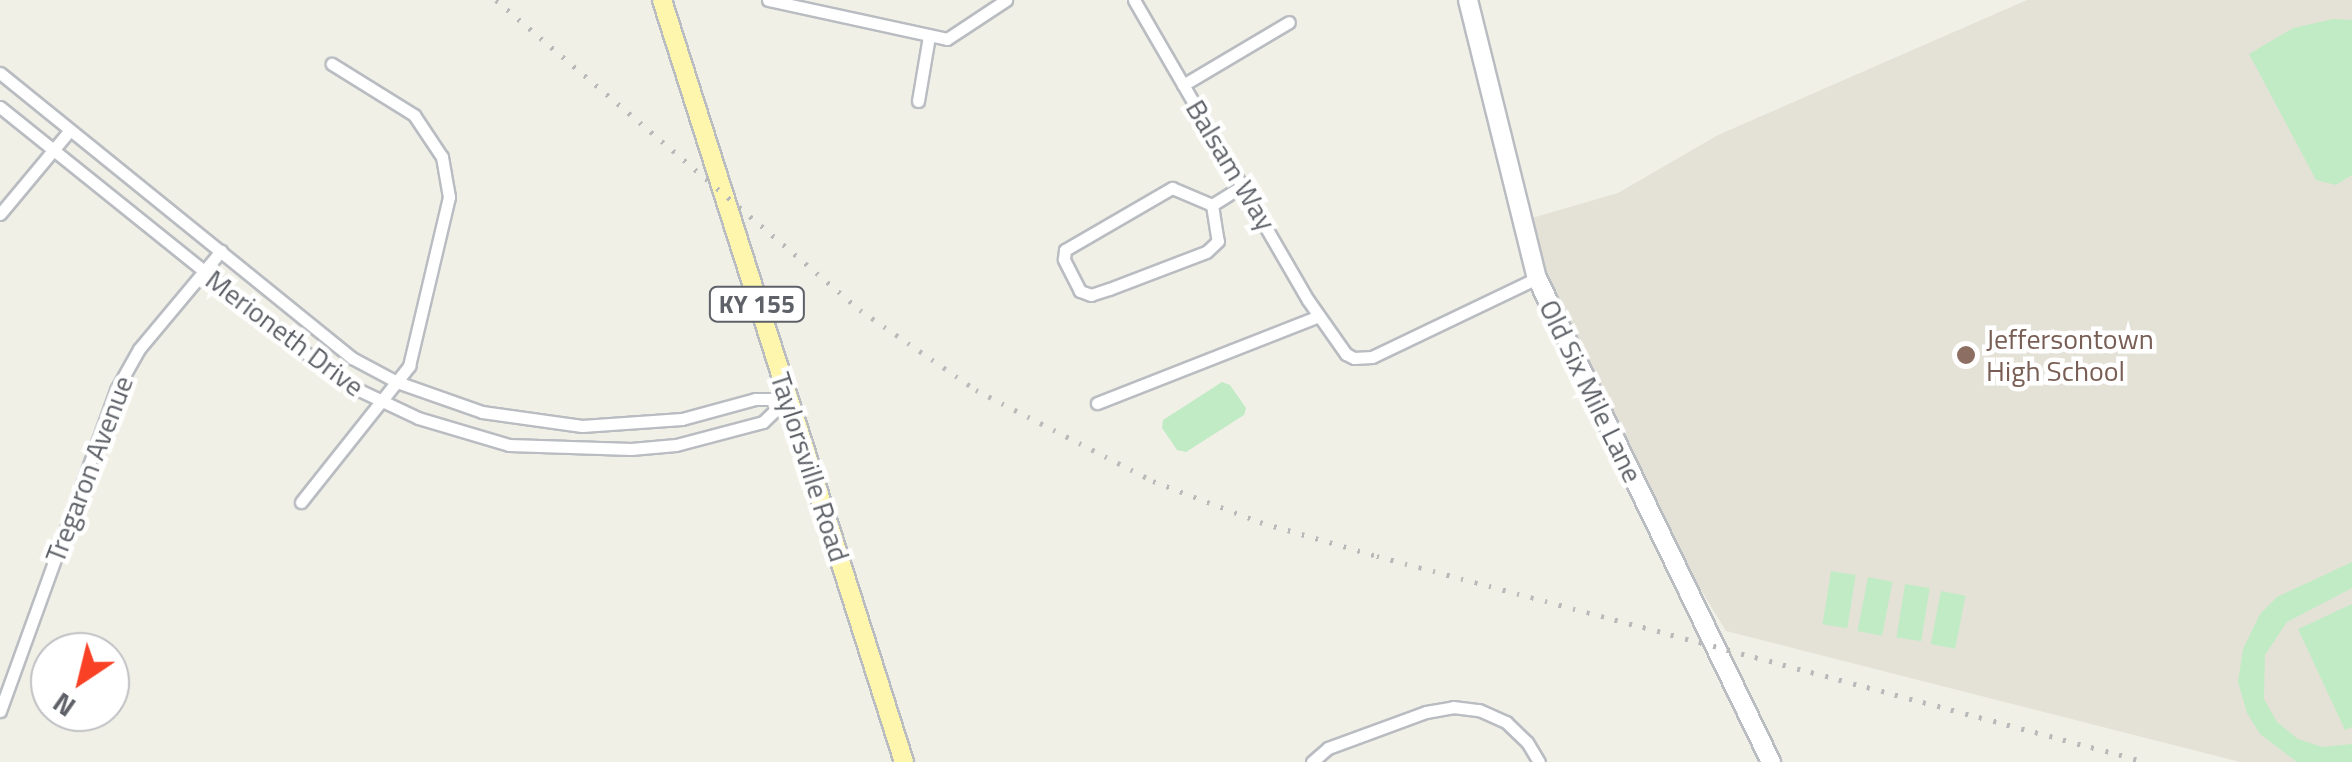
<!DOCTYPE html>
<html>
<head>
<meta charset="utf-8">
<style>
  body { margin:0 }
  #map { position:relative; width:2352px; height:762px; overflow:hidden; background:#f1f0e7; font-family:"Titillium Web",sans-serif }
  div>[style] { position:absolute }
  .education>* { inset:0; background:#e4e2d7 }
  .green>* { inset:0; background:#c1ebc4; transform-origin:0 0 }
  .roads { filter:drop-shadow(2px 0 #b9bcc1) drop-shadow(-2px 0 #b9bcc1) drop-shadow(0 2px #b9bcc1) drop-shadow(0 -2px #b9bcc1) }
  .street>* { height:11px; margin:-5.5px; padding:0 5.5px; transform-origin:5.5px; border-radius:5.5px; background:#fff }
  .secondary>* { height:18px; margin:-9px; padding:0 9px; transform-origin:9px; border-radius:9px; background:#fff }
  .primary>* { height:18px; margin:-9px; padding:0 9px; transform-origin:9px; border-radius:9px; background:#fff6ae }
  .rail>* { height:5px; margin-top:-2.5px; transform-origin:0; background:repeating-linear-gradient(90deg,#b8b9b9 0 2.5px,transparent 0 14.5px) }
  .dots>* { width:28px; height:28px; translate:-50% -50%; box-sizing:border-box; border:5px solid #fff; border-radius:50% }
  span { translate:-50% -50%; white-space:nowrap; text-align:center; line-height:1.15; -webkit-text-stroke:9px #fff; paint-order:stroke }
  .shield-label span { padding:2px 8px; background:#fff; border:2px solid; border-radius:8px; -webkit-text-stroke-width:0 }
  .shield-label { font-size:25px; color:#5e6268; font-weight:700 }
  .street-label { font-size:28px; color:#5e6268 }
  .education-label { font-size:28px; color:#785e54 }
  .left { translate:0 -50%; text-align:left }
  .north { position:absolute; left:30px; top:632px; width:100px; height:100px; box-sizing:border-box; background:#fff; border:2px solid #bfc0c3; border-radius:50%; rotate:215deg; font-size:28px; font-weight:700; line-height:40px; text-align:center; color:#5e6268 }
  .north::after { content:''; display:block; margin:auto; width:35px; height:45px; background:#f94125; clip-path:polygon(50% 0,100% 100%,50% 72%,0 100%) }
</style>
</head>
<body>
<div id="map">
  <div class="education">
    <i style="clip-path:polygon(2027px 0,2352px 0,2352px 762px,2240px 762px,1726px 631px,1640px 490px,1521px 221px,1618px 193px,1718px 135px)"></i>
  </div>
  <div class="green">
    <i style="clip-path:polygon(2333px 19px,2352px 20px,2352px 175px,2336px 185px,2316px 180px,2249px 54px,2293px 28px)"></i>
    <i style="clip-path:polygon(1222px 382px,1230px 385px,1246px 408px,1244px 415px,1186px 452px,1177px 450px,1162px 428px,1163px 420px)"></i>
    <i style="clip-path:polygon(2352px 562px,2352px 588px,2287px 622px,2265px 655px,2264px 699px,2277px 722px,2298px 739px,2322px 747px,2352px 744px,2352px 762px,2297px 762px,2260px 734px,2247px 713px,2238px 682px,2243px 649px,2260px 614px,2277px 597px)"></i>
    <i style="left:1831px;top:571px;width:25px;height:54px;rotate:9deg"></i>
    <i style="left:1868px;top:577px;width:25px;height:55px;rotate:11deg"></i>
    <i style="left:1905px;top:584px;width:25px;height:54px;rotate:9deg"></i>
    <i style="left:1941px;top:591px;width:25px;height:54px;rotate:11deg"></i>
    <i style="clip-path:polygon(2352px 604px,2352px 727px,2345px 730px,2298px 629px)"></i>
  </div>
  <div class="roads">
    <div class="street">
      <i style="left:768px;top:0;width:183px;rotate:12.3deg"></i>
      <i style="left:947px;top:39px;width:71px;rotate:-33.5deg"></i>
      <i style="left:1134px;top:0;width:347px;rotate:59.9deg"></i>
      <i style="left:1308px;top:300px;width:66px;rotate:54.9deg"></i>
      <i style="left:1346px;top:354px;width:9px;rotate:27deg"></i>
      <i style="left:1354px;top:358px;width:18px;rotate:-3deg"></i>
      <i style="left:1372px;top:357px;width:183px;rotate:-25.6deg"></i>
      <i style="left:0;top:73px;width:453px;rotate:39deg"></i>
      <i style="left:352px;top:358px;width:51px;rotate:28.1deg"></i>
      <i style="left:397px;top:382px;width:90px;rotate:19.4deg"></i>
      <i style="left:482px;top:412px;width:101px;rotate:8deg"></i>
      <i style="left:582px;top:426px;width:100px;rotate:-4deg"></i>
      <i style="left:682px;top:419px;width:76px;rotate:-15.3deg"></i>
      <i style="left:755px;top:399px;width:32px"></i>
      <i style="left:1183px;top:85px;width:123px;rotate:-30.7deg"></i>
      <i style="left:918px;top:101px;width:66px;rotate:-80.4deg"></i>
      <i style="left:0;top:107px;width:439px;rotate:38.8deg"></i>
      <i style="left:342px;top:382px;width:84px;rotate:25.3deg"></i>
      <i style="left:418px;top:418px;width:95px;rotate:16.5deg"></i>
      <i style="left:509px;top:445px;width:122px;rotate:1.9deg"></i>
      <i style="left:631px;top:449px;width:45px;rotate:-5.1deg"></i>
      <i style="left:676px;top:445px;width:90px;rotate:-14.8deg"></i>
      <i style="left:763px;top:422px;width:33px;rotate:-44deg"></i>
      <i style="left:1172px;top:188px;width:43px;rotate:23deg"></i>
      <i style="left:1212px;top:205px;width:36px;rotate:81deg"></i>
      <i style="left:1218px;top:241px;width:16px;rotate:137deg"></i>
      <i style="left:1206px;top:252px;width:104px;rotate:159.1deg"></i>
      <i style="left:1109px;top:289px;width:19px;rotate:162deg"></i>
      <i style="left:1091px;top:295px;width:12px;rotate:-160deg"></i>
      <i style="left:1080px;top:291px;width:36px;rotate:-117deg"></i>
      <i style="left:1064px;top:259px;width:9px;rotate:-84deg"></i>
      <i style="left:1065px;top:250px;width:124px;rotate:-30.1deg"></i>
      <i style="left:1212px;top:205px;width:36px;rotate:-32deg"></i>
      <i style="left:0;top:214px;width:109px;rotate:-50.2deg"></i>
      <i style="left:1097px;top:403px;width:238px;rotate:-21.4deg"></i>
      <i style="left:301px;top:502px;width:174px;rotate:-51.5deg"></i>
      <i style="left:409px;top:366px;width:174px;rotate:-76.7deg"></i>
      <i style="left:449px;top:197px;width:41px;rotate:-99.9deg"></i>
      <i style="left:442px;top:157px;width:50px;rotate:-123.7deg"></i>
      <i style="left:414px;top:115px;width:97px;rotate:-148.1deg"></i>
      <i style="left:0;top:711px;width:341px;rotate:-70.1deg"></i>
      <i style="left:116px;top:390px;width:47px;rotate:-60.7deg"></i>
      <i style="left:139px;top:349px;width:128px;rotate:-50.1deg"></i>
      <i style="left:1312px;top:762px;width:21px;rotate:-41deg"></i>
      <i style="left:1328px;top:748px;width:104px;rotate:-20.2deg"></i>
      <i style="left:1426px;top:712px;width:27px;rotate:-10deg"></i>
      <i style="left:1453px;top:707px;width:26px;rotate:7deg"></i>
      <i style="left:1479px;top:710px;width:30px;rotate:24deg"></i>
      <i style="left:1506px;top:722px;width:29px;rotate:44deg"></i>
      <i style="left:1527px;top:742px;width:23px;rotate:59deg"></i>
    </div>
    <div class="secondary">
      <i style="left:1468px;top:0;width:286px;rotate:76.1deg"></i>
      <i style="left:1537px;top:278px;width:538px;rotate:64.2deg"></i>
    </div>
    <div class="primary">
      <i style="left:662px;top:0;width:800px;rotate:72.38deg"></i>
    </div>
  </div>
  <div class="rail">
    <i style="left:496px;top:0;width:478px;rotate:40.4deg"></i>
    <i style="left:860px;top:310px;width:141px;rotate:34.6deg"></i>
    <i style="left:976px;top:390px;width:199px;rotate:27.2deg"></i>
    <i style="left:1153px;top:481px;width:115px;rotate:21deg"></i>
    <i style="left:1260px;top:522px;width:122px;rotate:16.2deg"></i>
    <i style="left:1377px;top:556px;width:797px;rotate:14.98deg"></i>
  </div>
  <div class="dots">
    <i style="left:1966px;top:355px;background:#8d6e63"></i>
  </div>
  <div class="shield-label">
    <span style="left:757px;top:304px">KY 155</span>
  </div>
  <div class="street-label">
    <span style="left:1231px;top:165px;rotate:59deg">Balsam Way</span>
    <span style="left:285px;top:333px;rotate:37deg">Merioneth Drive</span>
    <span style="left:1591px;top:391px;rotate:64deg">Old Six Mile Lane</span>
    <span style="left:810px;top:467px;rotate:72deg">Taylorsville Road</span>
    <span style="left:89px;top:469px;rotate:-69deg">Tregaron Avenue</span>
  </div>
  <div class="education-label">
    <span class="left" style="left:1986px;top:355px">Jeffersontown<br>High School</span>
  </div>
  <div class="north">N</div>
</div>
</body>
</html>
